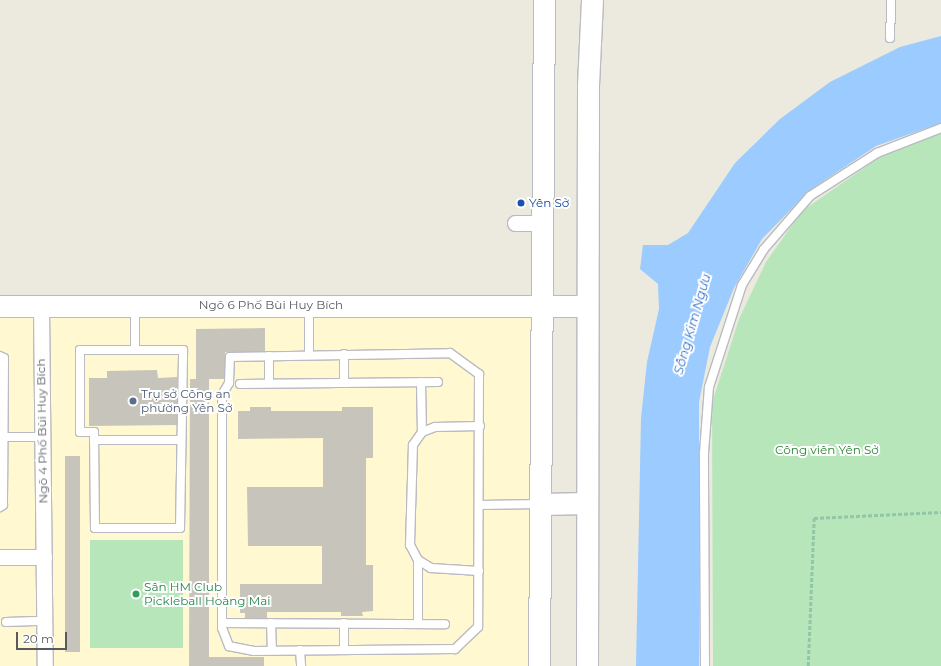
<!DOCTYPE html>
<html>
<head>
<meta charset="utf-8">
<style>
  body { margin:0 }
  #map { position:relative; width:941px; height:666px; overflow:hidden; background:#eceade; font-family:Montserrat,sans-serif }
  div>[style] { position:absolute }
  .commercial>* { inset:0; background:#fff8d0; transform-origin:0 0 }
  .green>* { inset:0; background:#b7e6bb; transform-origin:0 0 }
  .water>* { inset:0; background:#9bcbff }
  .building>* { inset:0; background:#c7c4bb; transform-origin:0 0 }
  .path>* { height:2.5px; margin-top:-1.25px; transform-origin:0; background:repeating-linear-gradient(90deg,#91c7a4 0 4px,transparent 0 6px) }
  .roads { filter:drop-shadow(1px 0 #b9bbc2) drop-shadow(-1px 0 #b9bbc2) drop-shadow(0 1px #b9bbc2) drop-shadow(0 -1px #b9bbc2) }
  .lane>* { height:8px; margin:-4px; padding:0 4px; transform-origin:4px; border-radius:4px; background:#fff }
  .street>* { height:15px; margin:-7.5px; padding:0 7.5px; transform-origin:7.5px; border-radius:7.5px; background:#fff }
  .secondary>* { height:21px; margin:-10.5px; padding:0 10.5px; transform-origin:10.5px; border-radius:10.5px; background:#fff }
  .dots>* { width:11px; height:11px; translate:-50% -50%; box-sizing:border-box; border:2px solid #fff; border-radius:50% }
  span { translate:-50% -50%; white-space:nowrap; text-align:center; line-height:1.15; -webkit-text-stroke:4px #fff; paint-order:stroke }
  .transit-label { font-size:12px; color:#164399 }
  .left { translate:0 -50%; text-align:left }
  .street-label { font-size:12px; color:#575b61 }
  .service-label { font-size:12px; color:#4e5e75 }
  .park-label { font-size:12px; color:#2d8238 }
  .leisure-label { font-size:12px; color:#27864d }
  .water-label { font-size:13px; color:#3672ca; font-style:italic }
  .scale { position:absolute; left:16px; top:632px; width:51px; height:18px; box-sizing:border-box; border:2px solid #575b61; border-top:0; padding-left:5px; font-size:12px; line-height:14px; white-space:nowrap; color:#575b61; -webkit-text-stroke:3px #fff; paint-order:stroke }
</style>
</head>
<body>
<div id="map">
  <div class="commercial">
    <i style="left:0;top:311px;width:532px;height:355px"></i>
  </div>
  <div class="green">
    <i style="clip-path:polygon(941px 133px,941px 666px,713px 666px,712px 403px,739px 319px,766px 262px,802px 211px,880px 157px)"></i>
    <i style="left:90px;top:540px;width:93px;height:108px"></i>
  </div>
  <div class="water">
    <i style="clip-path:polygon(941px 36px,941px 123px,876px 146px,810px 190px,762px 239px,734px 288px,710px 347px,699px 402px,699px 666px,636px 666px,641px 418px,647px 362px,659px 309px,658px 284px,640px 269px,643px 245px,668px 245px,688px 233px,735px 163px,780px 119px,830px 82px,900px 47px)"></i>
  </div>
  <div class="building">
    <i style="clip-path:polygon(265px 328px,265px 352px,225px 352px,225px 379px,209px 379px,209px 657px,264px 657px,264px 666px,189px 666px,190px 379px,196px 379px,196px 329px)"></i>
    <i style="clip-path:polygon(157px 370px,158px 378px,177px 377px,177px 425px,89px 426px,89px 378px,107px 378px,107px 371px)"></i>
    <i style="clip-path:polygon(250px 407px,271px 407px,271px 411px,342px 411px,342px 407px,373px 407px,373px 458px,366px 458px,366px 565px,373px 565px,373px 611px,362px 612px,363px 616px,341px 616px,341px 612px,267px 612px,267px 618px,245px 618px,245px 613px,240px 613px,240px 584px,322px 584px,322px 546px,248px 546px,247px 487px,323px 487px,323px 438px,238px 439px,238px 411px,250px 411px)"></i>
    <i style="left:65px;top:456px;width:15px;height:196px"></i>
  </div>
  <div class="path">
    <i style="left:808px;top:666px;width:148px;rotate:-87.7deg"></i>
    <i style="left:814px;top:518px;width:127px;rotate:-2.7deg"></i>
  </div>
  <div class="roads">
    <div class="lane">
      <i style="left:890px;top:38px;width:38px;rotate:-88deg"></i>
      <i style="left:135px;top:306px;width:44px;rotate:90deg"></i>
      <i style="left:135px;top:350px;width:55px;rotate:180deg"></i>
      <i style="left:80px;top:350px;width:82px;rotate:90deg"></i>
      <i style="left:80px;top:432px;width:14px"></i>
      <i style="left:94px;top:432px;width:96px;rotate:89.4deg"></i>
      <i style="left:95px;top:528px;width:85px"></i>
      <i style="left:180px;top:528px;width:178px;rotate:-89deg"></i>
      <i style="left:183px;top:350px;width:48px;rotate:180deg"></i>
      <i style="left:309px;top:306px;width:49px;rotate:90deg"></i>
      <i style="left:450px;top:353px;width:36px;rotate:36deg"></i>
      <i style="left:479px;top:374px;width:253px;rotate:90.2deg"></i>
      <i style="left:478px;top:627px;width:32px;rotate:136deg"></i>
      <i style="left:455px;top:649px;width:201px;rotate:179.4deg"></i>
      <i style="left:254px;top:651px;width:25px;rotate:-169deg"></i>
      <i style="left:229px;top:646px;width:19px;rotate:-111deg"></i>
      <i style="left:222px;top:628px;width:233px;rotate:-90deg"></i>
      <i style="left:222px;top:395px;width:14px;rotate:-60deg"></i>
      <i style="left:229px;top:383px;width:26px;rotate:-88deg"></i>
      <i style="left:230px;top:357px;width:220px;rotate:-1deg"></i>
      <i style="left:0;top:356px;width:4px;rotate:27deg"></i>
      <i style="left:4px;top:358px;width:147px;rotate:90.4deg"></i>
      <i style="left:3px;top:505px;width:4px;rotate:146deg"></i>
      <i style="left:421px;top:382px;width:50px;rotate:88.9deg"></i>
      <i style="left:269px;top:383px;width:27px;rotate:-90deg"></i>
      <i style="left:344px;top:383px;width:29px;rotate:-90deg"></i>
      <i style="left:240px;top:384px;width:198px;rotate:-0.6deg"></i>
      <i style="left:0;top:437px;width:42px"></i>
      <i style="left:94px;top:440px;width:86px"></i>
      <i style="left:480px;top:505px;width:60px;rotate:-1deg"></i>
      <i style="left:418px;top:560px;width:64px;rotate:90deg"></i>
      <i style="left:479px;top:571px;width:48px;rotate:-176.4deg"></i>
      <i style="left:431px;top:568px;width:15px;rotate:-148deg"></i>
      <i style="left:418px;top:560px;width:17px;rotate:-118deg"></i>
      <i style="left:410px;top:545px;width:100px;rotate:-88.3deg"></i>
      <i style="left:413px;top:445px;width:16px;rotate:-55deg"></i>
      <i style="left:422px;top:432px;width:14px;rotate:-21deg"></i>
      <i style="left:435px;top:427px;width:45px;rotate:-1.3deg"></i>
      <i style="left:6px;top:622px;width:38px;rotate:-2deg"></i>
      <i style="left:222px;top:623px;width:223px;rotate:0.3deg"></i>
      <i style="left:271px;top:623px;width:27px;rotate:88deg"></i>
      <i style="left:300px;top:650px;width:16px;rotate:86deg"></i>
      <i style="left:344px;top:650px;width:27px;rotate:-90deg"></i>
      <i style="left:705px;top:666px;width:213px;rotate:-90.3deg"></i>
      <i style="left:704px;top:453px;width:66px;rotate:-85.7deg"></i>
      <i style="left:709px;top:387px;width:107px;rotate:-72.1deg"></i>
      <i style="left:742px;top:285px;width:42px;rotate:-58.6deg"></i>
      <i style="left:764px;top:249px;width:70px;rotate:-49deg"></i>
      <i style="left:810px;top:196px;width:80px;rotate:-32.7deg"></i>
      <i style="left:877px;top:153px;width:69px;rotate:-21.3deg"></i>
    </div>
    <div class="street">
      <i style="left:515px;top:223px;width:27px"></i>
      <i style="left:41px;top:306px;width:360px;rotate:89.4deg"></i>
      <i style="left:0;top:557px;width:44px"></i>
    </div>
    <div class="secondary">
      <i style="left:0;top:306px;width:587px"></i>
      <i style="left:541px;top:504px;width:46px;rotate:-1.2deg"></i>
      <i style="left:539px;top:666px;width:666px;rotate:-89.57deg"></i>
      <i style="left:587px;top:666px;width:581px;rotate:-89.9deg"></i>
      <i style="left:588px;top:85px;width:85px;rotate:-87.3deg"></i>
    </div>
  </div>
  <div class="dots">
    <i style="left:521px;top:203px;background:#1a4fb4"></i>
    <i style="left:133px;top:401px;background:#5c6f8a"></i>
    <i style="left:136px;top:594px;background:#2e9e5b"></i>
  </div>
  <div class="transit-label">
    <span class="left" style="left:529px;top:203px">Yên Sở</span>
  </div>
  <div class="street-label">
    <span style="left:271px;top:305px">Ngõ 6 Phố Bùi Huy Bích</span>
    <span style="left:42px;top:431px;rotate:-91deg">Ngõ 4 Phố Bùi Huy Bích</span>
  </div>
  <div class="service-label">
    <span class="left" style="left:141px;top:401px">Trụ sở Công an<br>phường Yên Sở</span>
  </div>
  <div class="park-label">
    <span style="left:827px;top:450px">Công viên Yên Sở</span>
  </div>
  <div class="leisure-label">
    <span class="left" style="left:144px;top:594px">Sân HM Club<br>Pickleball Hoàng Mai</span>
  </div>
  <div class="water-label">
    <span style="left:692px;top:324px;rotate:-74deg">Sông Kim Ngưu</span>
  </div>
  <div class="scale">20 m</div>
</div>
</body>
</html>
